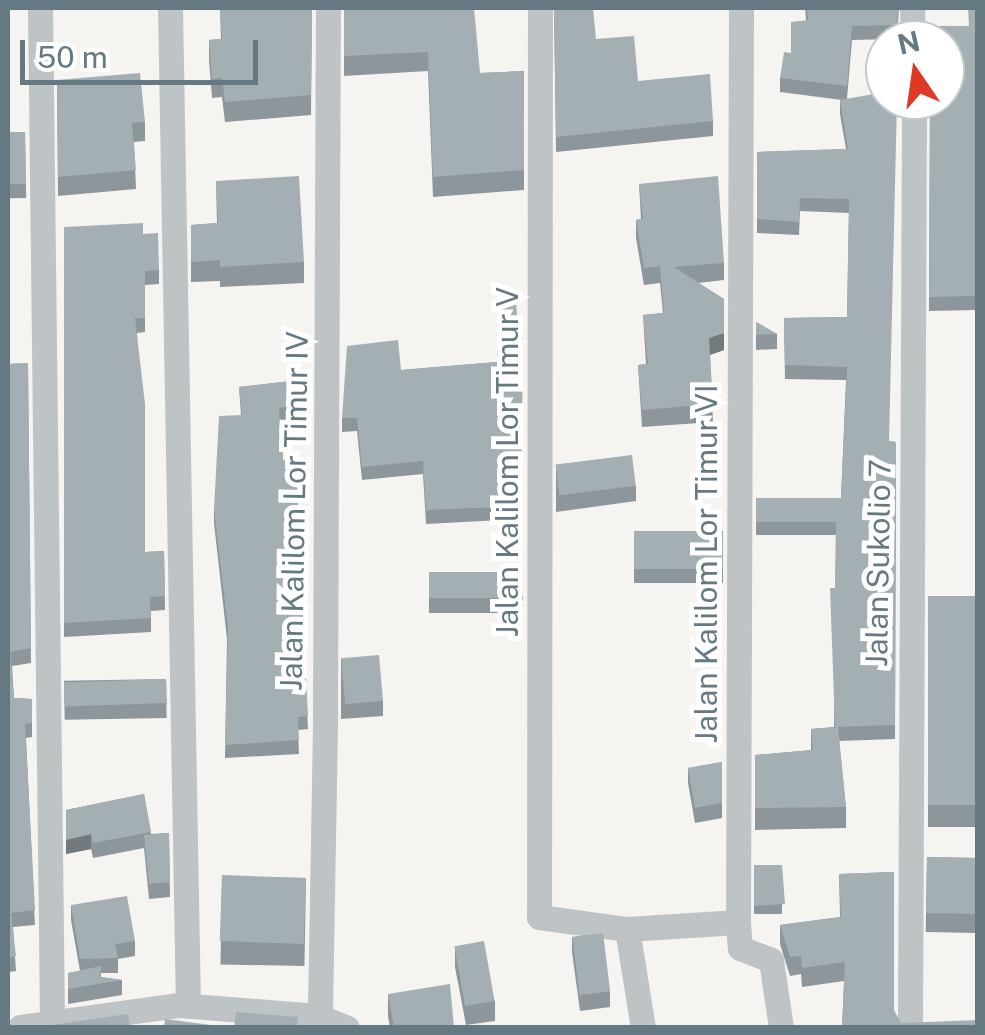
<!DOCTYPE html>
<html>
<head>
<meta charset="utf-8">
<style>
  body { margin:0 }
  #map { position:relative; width:985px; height:1035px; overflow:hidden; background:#f5f4f1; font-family:"Public Sans",sans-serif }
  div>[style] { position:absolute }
  .street>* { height:25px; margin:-12.5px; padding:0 12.5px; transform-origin:12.5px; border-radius:12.5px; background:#bec3c5 }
  .wall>* { inset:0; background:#8d969a; transform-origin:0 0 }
  .shaded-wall>* { inset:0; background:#737a7d }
  .building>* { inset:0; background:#a4afb3; transform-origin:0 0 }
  span { translate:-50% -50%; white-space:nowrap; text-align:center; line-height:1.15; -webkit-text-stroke:10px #fff; paint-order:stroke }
  .street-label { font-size:30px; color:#647982 }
  .frame { position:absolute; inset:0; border:10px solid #647982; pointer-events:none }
  .north { position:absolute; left:865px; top:20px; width:100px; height:100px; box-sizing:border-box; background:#fff; border:2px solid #c1c9cd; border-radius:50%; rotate:347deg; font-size:28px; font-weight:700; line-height:40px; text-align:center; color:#647982 }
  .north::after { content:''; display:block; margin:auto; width:35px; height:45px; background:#df3827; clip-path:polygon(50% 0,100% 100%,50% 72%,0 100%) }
  .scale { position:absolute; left:20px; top:40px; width:238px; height:45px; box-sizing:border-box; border:5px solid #647982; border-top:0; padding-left:12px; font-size:30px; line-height:35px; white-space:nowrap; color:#647982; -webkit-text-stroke:8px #fff; paint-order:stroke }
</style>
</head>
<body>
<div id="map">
  <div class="street">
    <i style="left:40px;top:8px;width:1013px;rotate:89.32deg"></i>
    <i style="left:170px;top:8px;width:998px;rotate:88.97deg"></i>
    <i style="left:540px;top:8px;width:909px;rotate:90.06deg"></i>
    <i style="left:539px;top:917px;width:89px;rotate:7.8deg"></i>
    <i style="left:627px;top:929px;width:111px;rotate:-3.6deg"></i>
    <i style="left:738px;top:922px;width:914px;rotate:-89.81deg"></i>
    <i style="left:912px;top:8px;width:32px;rotate:88deg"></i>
    <i style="left:738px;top:922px;width:26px;rotate:86deg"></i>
    <i style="left:740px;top:948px;width:33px;rotate:21deg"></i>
    <i style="left:771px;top:960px;width:69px;rotate:81.6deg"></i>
    <i style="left:627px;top:929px;width:100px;rotate:80.8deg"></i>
    <i style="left:20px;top:1027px;width:161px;rotate:-7.9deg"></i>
    <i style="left:179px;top:1005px;width:139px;rotate:4.5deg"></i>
    <i style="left:318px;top:1016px;width:31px;rotate:22deg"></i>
    <i style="left:314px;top:1028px;width:18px;rotate:-71deg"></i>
    <i style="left:320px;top:1011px;width:301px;rotate:-89deg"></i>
    <i style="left:325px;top:710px;width:702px;rotate:-89.76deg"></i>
    <i style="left:910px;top:1028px;width:928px;rotate:-89.75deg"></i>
  </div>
  <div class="wall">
    <i style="clip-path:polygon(220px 8px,312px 8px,311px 115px,225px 122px,222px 97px,212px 98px,209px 60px,209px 40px,221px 39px)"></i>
    <i style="clip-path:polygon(344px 8px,480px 73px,524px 71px,524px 190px,433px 197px,428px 71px,344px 76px)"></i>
    <i style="clip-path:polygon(554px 8px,596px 39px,638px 81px,713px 121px,713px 136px,556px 152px)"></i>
    <i style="clip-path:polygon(805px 8px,899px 8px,897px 39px,852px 40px,847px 99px,889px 441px,896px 442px,895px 739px,839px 741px,846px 807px,846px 828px,755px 830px,755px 755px,811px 750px,811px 729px,834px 727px,836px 535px,756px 535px,756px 498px,841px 498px,846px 380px,785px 379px,784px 318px,847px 317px,849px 213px,800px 211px,799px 235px,757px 233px,757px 152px,846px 149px,840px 114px,840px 100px,842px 100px,780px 92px,780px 78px,806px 20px)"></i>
    <i style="clip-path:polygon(978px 8px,978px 310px,929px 311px,930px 100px)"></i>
    <i style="clip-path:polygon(57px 80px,145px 122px,145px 141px,134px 142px,136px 189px,58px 196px)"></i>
    <i style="left:25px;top:132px;width:66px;height:17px;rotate:89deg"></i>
    <i style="clip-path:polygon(216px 181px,304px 262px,304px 283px,220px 287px,220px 281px,191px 282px,191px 225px,217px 223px)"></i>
    <i style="clip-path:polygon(639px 184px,724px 263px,724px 280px,698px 283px,724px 299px,724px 350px,710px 355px,713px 422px,642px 427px,638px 365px,646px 364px,643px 315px,663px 313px,660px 283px,644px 285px,636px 238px,636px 220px,641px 219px)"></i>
    <i style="clip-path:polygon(64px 227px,143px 234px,159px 270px,159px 284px,145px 285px,145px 332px,137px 333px,145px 552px,164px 551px,165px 610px,151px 611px,151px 632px,64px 637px)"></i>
    <i style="clip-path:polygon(517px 316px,523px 317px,521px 519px,426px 524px,423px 474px,362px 480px,357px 431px,342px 432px,342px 418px,401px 370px,497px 362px)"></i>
    <i style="clip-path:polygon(756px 322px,777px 334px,777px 349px,756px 350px)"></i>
    <i style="clip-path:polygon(28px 363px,31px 663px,12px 666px,14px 698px,32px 699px,32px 737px,26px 738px,35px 925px,13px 927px,16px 971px,8px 972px,8px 364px)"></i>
    <i style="clip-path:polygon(310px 379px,310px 418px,280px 421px,283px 460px,298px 506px,309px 519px,302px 608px,308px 729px,298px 730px,299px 754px,225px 758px,227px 639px,214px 523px,214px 509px,241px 415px,239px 387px)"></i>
    <i style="clip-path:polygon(556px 466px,636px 486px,636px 501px,556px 512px)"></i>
    <i style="left:723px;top:531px;width:52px;height:89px;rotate:90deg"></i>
    <i style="left:523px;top:572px;width:41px;height:94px;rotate:90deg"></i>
    <i style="left:928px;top:596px;width:50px;height:231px"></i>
    <i style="clip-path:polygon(341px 658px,383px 701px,383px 716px,341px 719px)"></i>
    <i style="left:166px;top:679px;width:39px;height:102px;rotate:89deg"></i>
    <i style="clip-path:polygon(722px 762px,722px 818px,695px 823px,688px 783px,688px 768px)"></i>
    <i style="clip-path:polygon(144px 794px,151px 834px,169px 833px,170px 897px,149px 899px,144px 848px,93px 858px,91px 849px,66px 854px,66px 810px)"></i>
    <i style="left:927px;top:857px;width:51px;height:75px;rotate:1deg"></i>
    <i style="left:754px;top:865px;width:28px;height:49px"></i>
    <i style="clip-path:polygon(894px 872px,842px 1028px,844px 981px,802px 987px,801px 974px,790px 976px,780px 944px,780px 925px,840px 917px,839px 874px)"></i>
    <i style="left:306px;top:878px;width:88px;height:84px;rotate:91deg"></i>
    <i style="clip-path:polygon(71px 905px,135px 941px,135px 956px,118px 959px,118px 973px,101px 973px,101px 977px,122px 980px,122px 995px,68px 1004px,68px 973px,80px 971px,71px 920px)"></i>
    <i style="clip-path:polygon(572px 937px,610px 992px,610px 1007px,580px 1011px,572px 952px)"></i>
    <i style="clip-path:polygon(455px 947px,495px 1001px,495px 1021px,466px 1025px,455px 967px)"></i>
    <i style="clip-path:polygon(388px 994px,454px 1028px,390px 1028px,388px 1016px)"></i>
  </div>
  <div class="shaded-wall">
    <i style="clip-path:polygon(724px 333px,724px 350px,709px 355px,709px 338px)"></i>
    <i style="clip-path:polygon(91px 834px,91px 849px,66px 854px,66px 840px)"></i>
  </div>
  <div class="building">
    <i style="clip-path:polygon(220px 8px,312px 8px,311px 95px,225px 102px,222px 78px,212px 79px,209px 40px,222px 39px)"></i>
    <i style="clip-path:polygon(344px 8px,474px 8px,480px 73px,524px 71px,524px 170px,433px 177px,428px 52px,344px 56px)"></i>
    <i style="clip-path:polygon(554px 8px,593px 8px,596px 39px,634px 36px,638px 81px,710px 74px,713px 121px,556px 137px)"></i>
    <i style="clip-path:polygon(807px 8px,898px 8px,897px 25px,852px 26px,847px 86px,780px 78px,784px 52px,791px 53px,791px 22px,808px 20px)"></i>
    <i style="clip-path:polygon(968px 8px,978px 8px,978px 296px,929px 297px,930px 100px,945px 100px,945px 40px,919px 40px,929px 26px,969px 26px)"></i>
    <i style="clip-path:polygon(140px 73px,145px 122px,132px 123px,136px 170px,58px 177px,57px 80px)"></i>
    <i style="clip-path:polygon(885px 92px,885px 100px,897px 100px,889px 441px,896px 442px,895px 725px,835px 727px,830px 588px,835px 588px,836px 522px,756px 522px,756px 498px,841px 498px,847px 367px,785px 365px,784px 318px,847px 317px,849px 199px,800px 198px,799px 222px,757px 219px,757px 152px,848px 149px,840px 100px)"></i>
    <i style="left:25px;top:132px;width:52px;height:17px;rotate:89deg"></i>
    <i style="clip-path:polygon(299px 176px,304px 262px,220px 267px,220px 260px,191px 262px,191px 225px,218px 223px,216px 181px)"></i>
    <i style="clip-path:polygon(718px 176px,724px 263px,674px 267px,724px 299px,724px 333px,709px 338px,713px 404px,642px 410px,638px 365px,648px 364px,643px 315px,664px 313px,660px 266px,644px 268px,636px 220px,643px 219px,639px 184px)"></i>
    <i style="clip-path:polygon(143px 223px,143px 234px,158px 233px,159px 270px,145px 271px,145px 318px,135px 318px,145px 404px,145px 552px,164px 551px,165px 596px,150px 597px,151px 618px,64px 623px,64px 227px)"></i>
    <i style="clip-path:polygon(500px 302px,516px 302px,517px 316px,523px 317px,521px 506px,426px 510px,423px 461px,362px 467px,357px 418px,342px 418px,347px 346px,398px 340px,401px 370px,497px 362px)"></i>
    <i style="clip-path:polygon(756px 322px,777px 334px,756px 335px)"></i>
    <i style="clip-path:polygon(28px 363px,31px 648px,10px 652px,14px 698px,32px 699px,32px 723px,25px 724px,35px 910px,11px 913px,16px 956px,8px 958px,8px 364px)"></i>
    <i style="clip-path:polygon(310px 379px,310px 404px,279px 408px,283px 460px,296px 460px,298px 506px,309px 505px,302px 600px,308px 716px,298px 717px,299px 740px,225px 745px,228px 628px,214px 509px,219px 416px,242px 415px,239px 387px)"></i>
    <i style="left:632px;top:455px;width:31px;height:77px;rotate:83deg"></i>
    <i style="left:723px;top:531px;width:38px;height:89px;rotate:90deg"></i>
    <i style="left:523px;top:572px;width:26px;height:94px;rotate:90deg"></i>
    <i style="left:928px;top:596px;width:50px;height:209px"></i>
    <i style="left:379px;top:655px;width:46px;height:38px;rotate:85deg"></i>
    <i style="left:166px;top:679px;width:24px;height:102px;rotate:88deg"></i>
    <i style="clip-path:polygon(838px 727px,846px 807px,755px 808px,755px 755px,813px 750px,811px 729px)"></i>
    <i style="clip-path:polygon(722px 762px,722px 803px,695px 808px,688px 768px)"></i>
    <i style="clip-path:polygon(144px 794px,151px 832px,93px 843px,91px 834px,66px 840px,66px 810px)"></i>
    <i style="clip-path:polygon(169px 833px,170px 882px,149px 884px,144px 835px)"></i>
    <i style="left:927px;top:857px;width:51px;height:56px;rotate:1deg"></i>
    <i style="clip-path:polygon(754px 865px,782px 865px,785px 904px,754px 906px)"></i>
    <i style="clip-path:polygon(894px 872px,894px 1010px,901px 1023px,978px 1020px,978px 1028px,842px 1028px,845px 962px,802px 968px,801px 956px,790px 957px,780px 925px,841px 917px,839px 874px)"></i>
    <i style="left:306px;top:878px;width:66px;height:84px;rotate:92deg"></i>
    <i style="clip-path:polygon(127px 896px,135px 941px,115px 944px,118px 958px,80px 959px,71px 905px)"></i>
    <i style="left:603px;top:933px;width:59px;height:31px;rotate:83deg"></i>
    <i style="left:484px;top:941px;width:61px;height:30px;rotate:80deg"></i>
    <i style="clip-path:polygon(101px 966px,100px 977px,122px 980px,68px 989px,68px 973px)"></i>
    <i style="clip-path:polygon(450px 984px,454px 1028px,394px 1028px,388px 994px)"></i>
    <i style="clip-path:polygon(236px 1012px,298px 1017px,297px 1028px,234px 1028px)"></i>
    <i style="clip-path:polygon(128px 1014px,130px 1028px,31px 1028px)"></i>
    <i style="clip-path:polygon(165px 1019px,234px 1028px,164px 1028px)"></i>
  </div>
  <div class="street-label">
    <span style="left:507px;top:462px;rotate:-90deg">Jalan Kalilom Lor Timur V</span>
    <span style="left:294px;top:511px;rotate:-89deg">Jalan Kalilom Lor Timur IV</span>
    <span style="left:878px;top:563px;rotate:-89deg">Jalan Sukolio 7</span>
    <span style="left:706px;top:564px;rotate:-90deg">Jalan Kalilom Lor Timur VI</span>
  </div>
  <div class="frame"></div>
  <div class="north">N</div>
  <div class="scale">50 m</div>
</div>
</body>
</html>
